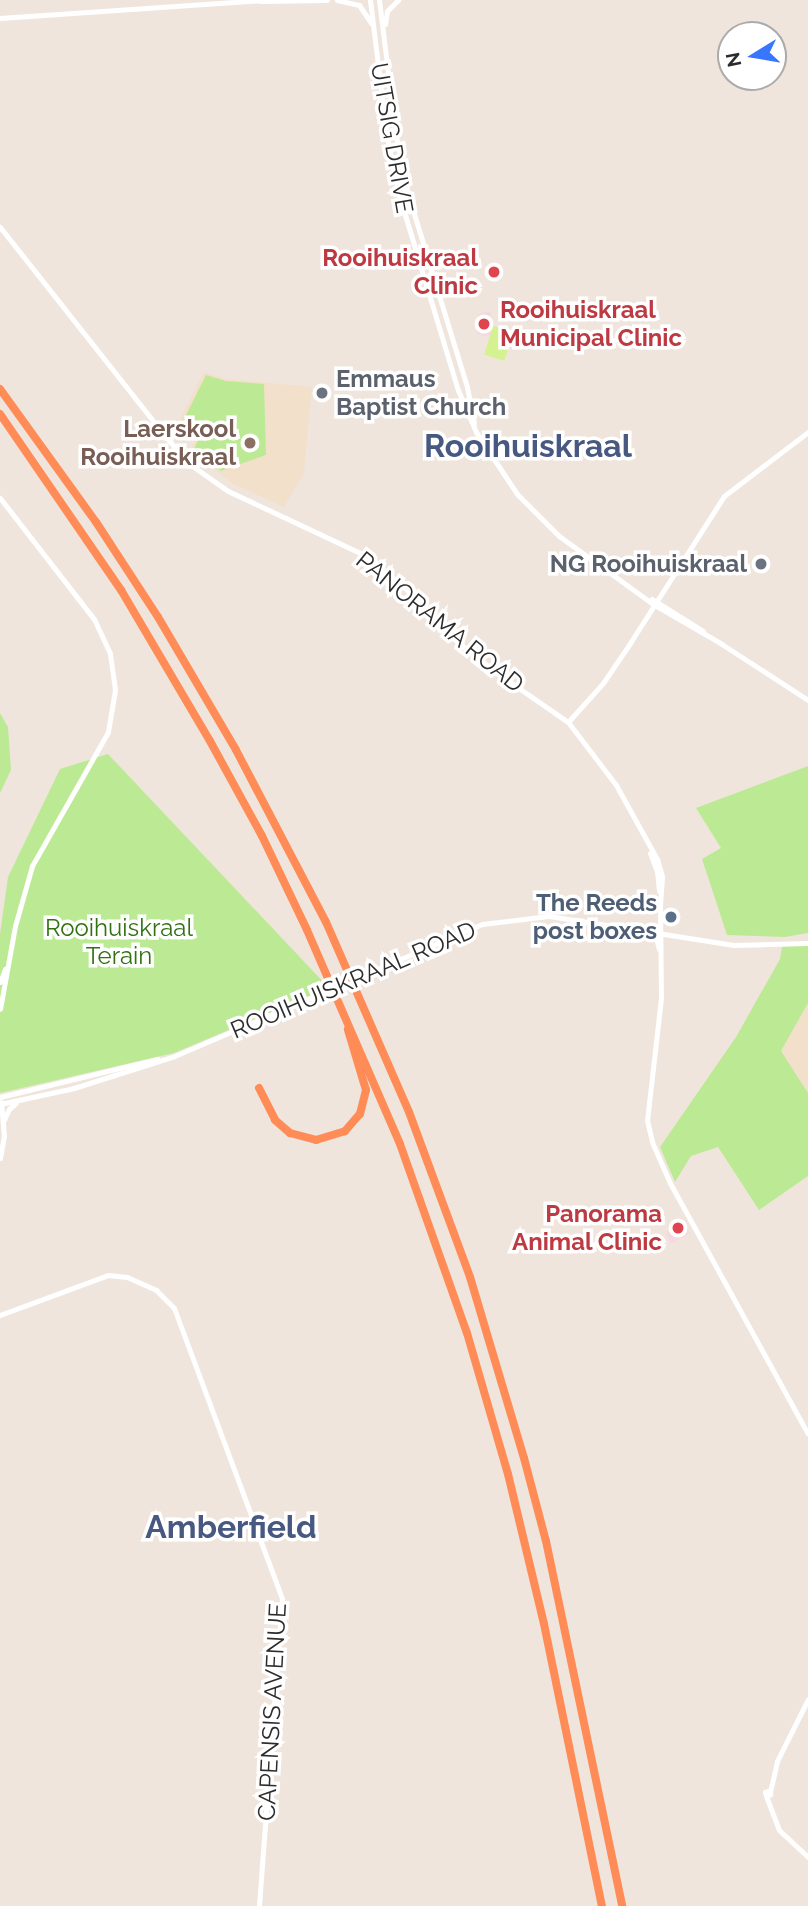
<!DOCTYPE html>
<html>
<head>
<meta charset="utf-8">
<style>
  body { margin:0 }
  #map { position:relative; width:808px; height:1906px; overflow:hidden; background:#efe5dd; font-family:Raleway,sans-serif }
  div>[style] { position:absolute }
  .education>* { inset:0; background:#f2e0cb }
  .medical>* { inset:0; background:#f6d9de }
  .green>* { inset:0; background:#bcea94 }
  .pitch>* { inset:0; background:#d4f28f; transform-origin:0 0 }
  .secondary>* { height:5px; margin:-2.5px; padding:0 2.5px; transform-origin:2.5px; border-radius:2.5px; background:#fff }
  .highway>* { height:8px; margin:-4px; padding:0 4px; transform-origin:4px; border-radius:4px; background:#ff8c57 }
  .dots>* { width:19px; height:19px; translate:-50% -50%; box-sizing:border-box; border:4px solid #fff; border-radius:50% }
  span { translate:-50% -50%; white-space:nowrap; text-align:center; line-height:1.15; -webkit-text-stroke:7px #fff; paint-order:stroke }
  .street-label { font-size:24px; color:#2c2c2c }
  .health-label { font-size:24px; color:#be3a42; font-weight:700 }
  .right { translate:-100% -50%; text-align:right }
  .left { translate:0 -50%; text-align:left }
  .worship-label { font-size:24px; color:#5b616d; font-weight:700 }
  .education-label { font-size:24px; color:#785e54; font-weight:700 }
  .service-label { font-size:24px; color:#4e5e75; font-weight:700 }
  .park-label { font-size:24px; color:#327113 }
  .district-label { font-size:32px; color:#475881; font-weight:700 }
  .north { position:absolute; left:717px; top:21px; width:70px; height:70px; box-sizing:border-box; background:#fff; border:2px solid #ababab; border-radius:50%; rotate:259deg; font-size:19px; font-weight:700; line-height:28px; text-align:center; color:#2c2c2c }
  .north::after { content:''; display:block; margin:auto; width:24px; height:32px; background:#3976ff; clip-path:polygon(50% 0,100% 100%,50% 72%,0 100%) }
</style>
</head>
<body>
<div id="map">
  <div class="education">
    <i style="clip-path:polygon(204px 372px,226px 379px,312px 387px,304px 473px,284px 507px,233px 484px,191px 450px,198px 434px,178px 423px)"></i>
    <i style="clip-path:polygon(808px 1003px,808px 1093px,781px 1051px)"></i>
  </div>
  <div class="medical">
    <i style="clip-path:polygon(490px 311px,493px 326px,490px 337px,477px 334px,477px 315px)"></i>
    <i style="clip-path:polygon(679px 1219px,684px 1222px,690px 1233px,671px 1244px,666px 1234px)"></i>
  </div>
  <div class="green">
    <i style="clip-path:polygon(206px 375px,226px 381px,264px 384px,266px 455px,221px 471px,194px 449px,201px 434px,182px 423px)"></i>
    <i style="clip-path:polygon(0 713px,8px 727px,11px 770px,0 793px)"></i>
    <i style="clip-path:polygon(108px 754px,329px 988px,174px 1053px,0 1093px,0 934px,8px 877px,60px 769px)"></i>
    <i style="clip-path:polygon(808px 766px,808px 933px,785px 937px,727px 935px,702px 859px,721px 848px,696px 808px)"></i>
    <i style="clip-path:polygon(808px 943px,808px 1003px,781px 1051px,808px 1093px,808px 1176px,759px 1210px,718px 1147px,691px 1156px,675px 1182px,660px 1147px,736px 1037px,780px 959px,782px 947px)"></i>
  </div>
  <div class="pitch">
    <i style="left:493px;top:326px;width:21px;height:30px;rotate:17deg"></i>
  </div>
  <div class="secondary">
    <i style="left:337px;top:0;width:23px;rotate:13deg"></i>
    <i style="left:359px;top:5px;width:22px;rotate:56deg"></i>
    <i style="left:370px;top:0;width:139px;rotate:83deg"></i>
    <i style="left:387px;top:138px;width:58px;rotate:78.1deg"></i>
    <i style="left:399px;top:195px;width:204px;rotate:73.2deg"></i>
    <i style="left:458px;top:390px;width:46px;rotate:66.8deg"></i>
    <i style="left:476px;top:432px;width:74px;rotate:56.5deg"></i>
    <i style="left:517px;top:494px;width:59px;rotate:45deg"></i>
    <i style="left:559px;top:536px;width:116px;rotate:35.9deg"></i>
    <i style="left:653px;top:604px;width:80px;rotate:30.1deg"></i>
    <i style="left:379px;top:0;width:137px;rotate:82.9deg"></i>
    <i style="left:396px;top:136px;width:59px;rotate:78.3deg"></i>
    <i style="left:408px;top:194px;width:202px;rotate:73deg"></i>
    <i style="left:467px;top:387px;width:37px;rotate:79deg"></i>
    <i style="left:260px;top:1px;width:67px;rotate:-0.9deg"></i>
    <i style="left:0;top:18px;width:263px;rotate:-3.9deg"></i>
    <i style="left:385px;top:24px;width:13px;rotate:-81deg"></i>
    <i style="left:387px;top:11px;width:16px;rotate:-45deg"></i>
    <i style="left:0;top:227px;width:265px;rotate:51.7deg"></i>
    <i style="left:164px;top:435px;width:40px;rotate:48deg"></i>
    <i style="left:191px;top:465px;width:45px;rotate:35.1deg"></i>
    <i style="left:228px;top:491px;width:153px;rotate:25.1deg"></i>
    <i style="left:367px;top:556px;width:51px;rotate:40.2deg"></i>
    <i style="left:406px;top:589px;width:68px;rotate:46.2deg"></i>
    <i style="left:453px;top:638px;width:53px;rotate:38.8deg"></i>
    <i style="left:494px;top:671px;width:90px;rotate:34.6deg"></i>
    <i style="left:568px;top:722px;width:79px;rotate:52.7deg"></i>
    <i style="left:616px;top:785px;width:85px;rotate:61deg"></i>
    <i style="left:657px;top:859px;width:19px;rotate:74deg"></i>
    <i style="left:662px;top:877px;width:28px;rotate:94deg"></i>
    <i style="left:0;top:498px;width:153px;rotate:52.2deg"></i>
    <i style="left:94px;top:619px;width:38px;rotate:65deg"></i>
    <i style="left:110px;top:654px;width:36px;rotate:82deg"></i>
    <i style="left:115px;top:690px;width:43px;rotate:99.5deg"></i>
    <i style="left:108px;top:732px;width:154px;rotate:119.6deg"></i>
    <i style="left:32px;top:866px;width:62px;rotate:105.8deg"></i>
    <i style="left:15px;top:926px;width:84px;rotate:100.2deg"></i>
    <i style="left:652px;top:599px;width:60px;rotate:32.1deg"></i>
    <i style="left:630px;top:643px;width:174px;rotate:-57.4deg"></i>
    <i style="left:724px;top:496px;width:106px;rotate:-37.3deg"></i>
    <i style="left:720px;top:643px;width:105px;rotate:32.9deg"></i>
    <i style="left:568px;top:722px;width:52px;rotate:-48.1deg"></i>
    <i style="left:603px;top:683px;width:50px;rotate:-55.7deg"></i>
    <i style="left:650px;top:853px;width:19px;rotate:69deg"></i>
    <i style="left:657px;top:871px;width:20px;rotate:84deg"></i>
    <i style="left:660px;top:904px;width:94px;rotate:89.4deg"></i>
    <i style="left:661px;top:998px;width:123px;rotate:96.5deg"></i>
    <i style="left:647px;top:1120px;width:23px;rotate:77deg"></i>
    <i style="left:652px;top:1142px;width:45px;rotate:66.3deg"></i>
    <i style="left:670px;top:1183px;width:286px;rotate:61.2deg"></i>
    <i style="left:648px;top:933px;width:9px;rotate:32deg"></i>
    <i style="left:656px;top:938px;width:11px;rotate:75deg"></i>
    <i style="left:0;top:982px;width:14px;rotate:-69deg"></i>
    <i style="left:0;top:1097px;width:162px;rotate:-13.6deg"></i>
    <i style="left:0;top:1104px;width:76px;rotate:-12.2deg"></i>
    <i style="left:74px;top:1088px;width:103px;rotate:-17.6deg"></i>
    <i style="left:172px;top:1057px;width:337px;rotate:-23.2deg"></i>
    <i style="left:482px;top:924px;width:67px;rotate:-6.8deg"></i>
    <i style="left:549px;top:916px;width:187px;rotate:8.9deg"></i>
    <i style="left:734px;top:945px;width:74px;rotate:-1.5deg"></i>
    <i style="left:4px;top:1120px;width:12px;rotate:-66deg"></i>
    <i style="left:9px;top:1109px;width:9px;rotate:-41deg"></i>
    <i style="left:0;top:1158px;width:22px;rotate:-80deg"></i>
    <i style="left:4px;top:1136px;width:34px;rotate:-95deg"></i>
    <i style="left:0;top:1315px;width:115px;rotate:-20.3deg"></i>
    <i style="left:108px;top:1275px;width:19px;rotate:6deg"></i>
    <i style="left:127px;top:1277px;width:32px;rotate:24deg"></i>
    <i style="left:156px;top:1290px;width:25px;rotate:45deg"></i>
    <i style="left:174px;top:1308px;width:310px;rotate:69.6deg"></i>
    <i style="left:282px;top:1599px;width:308px;rotate:94.3deg"></i>
    <i style="left:768px;top:1791px;width:4px;rotate:56deg"></i>
    <i style="left:770px;top:1794px;width:4px;rotate:153deg"></i>
    <i style="left:766px;top:1796px;width:4px;rotate:-104deg"></i>
    <i style="left:765px;top:1792px;width:3px;rotate:-18deg"></i>
    <i style="left:770px;top:1792px;width:32px;rotate:-77deg"></i>
    <i style="left:777px;top:1761px;width:69px;rotate:-63.4deg"></i>
    <i style="left:766px;top:1796px;width:36px;rotate:69deg"></i>
    <i style="left:779px;top:1830px;width:40px;rotate:43deg"></i>
  </div>
  <div class="highway">
    <i style="left:0;top:389px;width:164px;rotate:54.2deg"></i>
    <i style="left:96px;top:522px;width:113px;rotate:56.9deg"></i>
    <i style="left:158px;top:617px;width:154px;rotate:59.6deg"></i>
    <i style="left:236px;top:750px;width:194px;rotate:62.4deg"></i>
    <i style="left:326px;top:922px;width:207px;rotate:66.4deg"></i>
    <i style="left:409px;top:1112px;width:176px;rotate:69.7deg"></i>
    <i style="left:470px;top:1277px;width:189px;rotate:73.4deg"></i>
    <i style="left:524px;top:1458px;width:86px;rotate:75.2deg"></i>
    <i style="left:546px;top:1541px;width:373px;rotate:78.2deg"></i>
    <i style="left:0;top:414px;width:214px;rotate:55.5deg"></i>
    <i style="left:121px;top:590px;width:175px;rotate:59.5deg"></i>
    <i style="left:210px;top:741px;width:108px;rotate:61.3deg"></i>
    <i style="left:262px;top:836px;width:104px;rotate:64.4deg"></i>
    <i style="left:307px;top:930px;width:233px;rotate:66.5deg"></i>
    <i style="left:400px;top:1144px;width:201px;rotate:70.5deg"></i>
    <i style="left:467px;top:1333px;width:147px;rotate:73.8deg"></i>
    <i style="left:508px;top:1474px;width:154px;rotate:76.5deg"></i>
    <i style="left:544px;top:1624px;width:288px;rotate:78.4deg"></i>
    <i style="left:259px;top:1088px;width:36px;rotate:63deg"></i>
    <i style="left:275px;top:1120px;width:20px;rotate:41deg"></i>
    <i style="left:290px;top:1133px;width:27px;rotate:15deg"></i>
    <i style="left:316px;top:1140px;width:30px;rotate:-17deg"></i>
    <i style="left:345px;top:1131px;width:23px;rotate:-49deg"></i>
    <i style="left:360px;top:1114px;width:25px;rotate:-76deg"></i>
    <i style="left:366px;top:1090px;width:63px;rotate:-106.7deg"></i>
  </div>
  <div class="dots">
    <i style="left:494px;top:272px;background:#e0444e"></i>
    <i style="left:484px;top:324px;background:#e0444e"></i>
    <i style="left:322px;top:393px;background:#6b7280"></i>
    <i style="left:250px;top:443px;background:#8d6e63"></i>
    <i style="left:761px;top:564px;background:#6b7280"></i>
    <i style="left:671px;top:917px;background:#5c6f8a"></i>
    <i style="left:678px;top:1228px;background:#e0444e"></i>
  </div>
  <div class="street-label">
    <span style="left:392px;top:138px;rotate:80deg">UITSIG DRIVE</span>
    <span style="left:440px;top:622px;rotate:39deg">PANORAMA ROAD</span>
    <span style="left:353px;top:980px;rotate:-23deg">ROOIHUISKRAAL ROAD</span>
    <span style="left:272px;top:1712px;rotate:-87deg">CAPENSIS AVENUE</span>
  </div>
  <div class="health-label">
    <span class="right" style="left:478px;top:272px">Rooihuiskraal<br>Clinic</span>
    <span class="left" style="left:500px;top:324px">Rooihuiskraal<br>Municipal Clinic</span>
    <span class="right" style="left:662px;top:1228px">Panorama<br>Animal Clinic</span>
  </div>
  <div class="worship-label">
    <span class="left" style="left:336px;top:393px">Emmaus<br>Baptist Church</span>
    <span class="right" style="left:747px;top:564px">NG Rooihuiskraal</span>
  </div>
  <div class="education-label">
    <span class="right" style="left:236px;top:443px">Laerskool<br>Rooihuiskraal</span>
  </div>
  <div class="service-label">
    <span class="right" style="left:657px;top:917px">The Reeds<br>post boxes</span>
  </div>
  <div class="park-label">
    <span style="left:119px;top:942px">Rooihuiskraal<br>Terain</span>
  </div>
  <div class="district-label">
    <span style="left:528px;top:446px">Rooihuiskraal</span>
    <span style="left:231px;top:1527px">Amberfield</span>
  </div>
  <div class="north">N</div>
</div>
</body>
</html>
